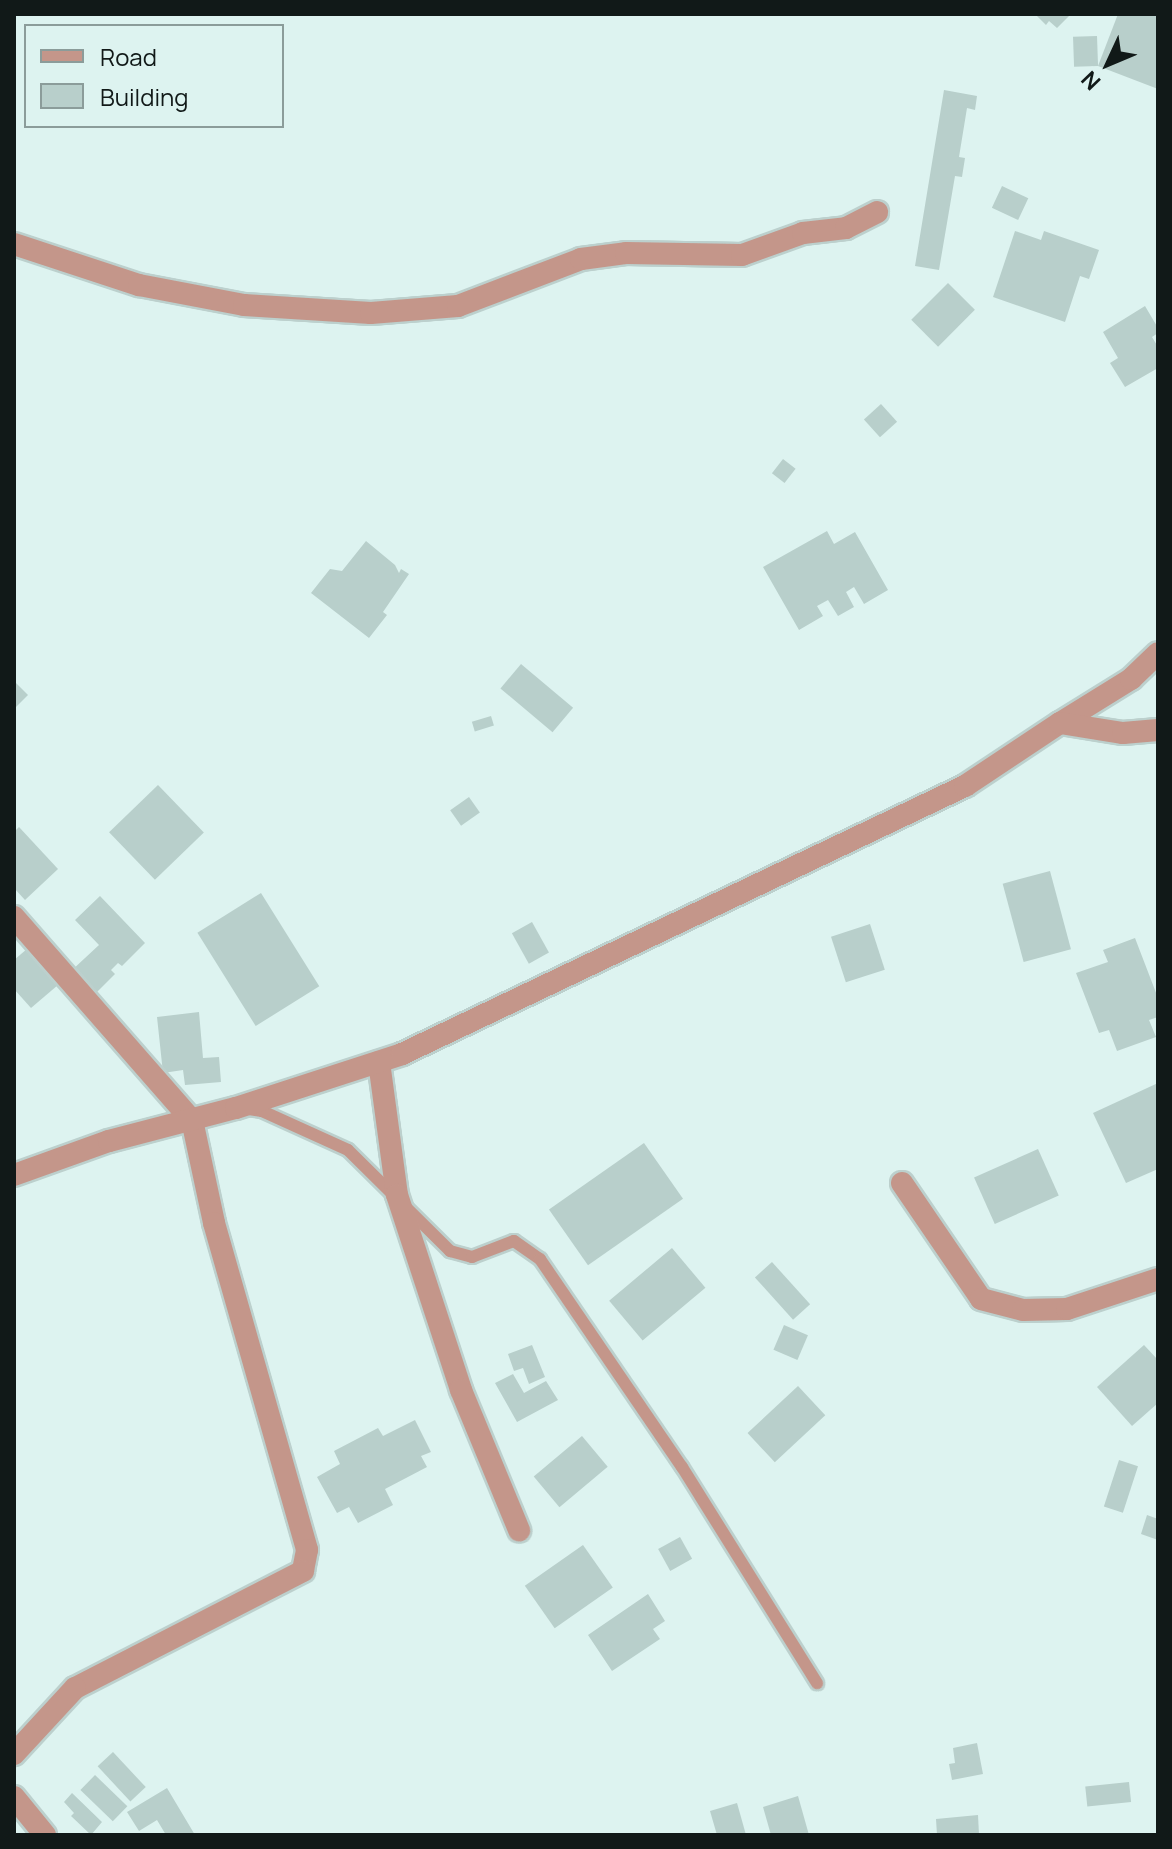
<!DOCTYPE html>
<html>
<head>
<meta charset="utf-8">
<style>
  body { margin:0 }
  #map { position:relative; width:1172px; height:1849px; overflow:hidden; background:#ddf3f0; font-family:Manrope,sans-serif }
  div>[style] { position:absolute }
  .building>* { inset:0; background:#b8cfcb; transform-origin:0 0 }
  .roads { filter:drop-shadow(2px 0 #bcd0cd) drop-shadow(-2px 0 #bcd0cd) drop-shadow(0 2px #bcd0cd) drop-shadow(0 -2px #bcd0cd) }
  .service>* { height:12px; margin:-6px; padding:0 6px; transform-origin:6px; border-radius:6px; background:#c4968a }
  .minor>* { height:22px; margin:-11px; padding:0 11px; transform-origin:11px; border-radius:11px; background:#c4968a }
  span { translate:-50% -50%; white-space:nowrap; text-align:center; line-height:1.15; -webkit-text-stroke:8px #ddf3f0; paint-order:stroke }
  .frame { position:absolute; inset:0; border:16px solid #111918; pointer-events:none }
  .legend { position:absolute; left:24px; top:24px; width:260px; height:104px; box-sizing:border-box; background:#ddf3f0; border:2px solid #8b9c9a; margin:0; padding:10px 14px; list-style:none; font-size:24px; color:#111918 }
  .legend li { display:flex; align-items:center; gap:16px; height:40px }
  .legend b { width:40px; border:2px solid #8b9c9a }
  .north { position:absolute; left:1068px; top:24px; width:80px; height:80px; -webkit-text-stroke:6px #ddf3f0; paint-order:stroke; rotate:226deg; font-size:22px; font-weight:700; line-height:32px; text-align:center; color:#111918 }
  .north::after { content:''; display:block; margin:auto; width:28px; height:36px; background:#111918; clip-path:polygon(50% 0,100% 100%,50% 72%,0 100%) }
</style>
</head>
<body>
<div id="map">
  <div class="building">
    <i style="clip-path:polygon(1035px 14px,1071px 14px,1057px 28px,1049px 21px,1046px 25px)"></i>
    <i style="clip-path:polygon(1118px 14px,1158px 14px,1158px 89px,1098px 66px)"></i>
    <i style="left:1097px;top:36px;width:30px;height:24px;rotate:88deg"></i>
    <i style="clip-path:polygon(944px 90px,977px 96px,975px 110px,967px 108px,959px 157px,965px 158px,962px 177px,955px 176px,939px 270px,915px 266px)"></i>
    <i style="left:1002px;top:186px;width:29px;height:24px;rotate:25deg"></i>
    <i style="clip-path:polygon(1015px 231px,1041px 240px,1044px 231px,1099px 250px,1089px 279px,1080px 276px,1065px 322px,993px 297px)"></i>
    <i style="left:948px;top:283px;width:38px;height:52px;rotate:45deg"></i>
    <i style="clip-path:polygon(1145px 306px,1158px 328px,1158px 333px,1152px 337px,1158px 347px,1158px 368px,1125px 387px,1110px 363px,1118px 358px,1103px 332px)"></i>
    <i style="left:881px;top:404px;width:24px;height:23px;rotate:48deg"></i>
    <i style="left:783px;top:459px;width:16px;height:18px;rotate:38deg"></i>
    <i style="clip-path:polygon(827px 531px,834px 544px,855px 532px,888px 590px,864px 604px,854px 587px,846px 592px,854px 607px,838px 616px,828px 600px,817px 606px,823px 616px,799px 630px,763px 567px)"></i>
    <i style="clip-path:polygon(366px 541px,395px 565px,399px 573px,401px 569px,409px 574px,383px 612px,387px 615px,369px 638px,311px 593px,330px 569px,342px 571px)"></i>
    <i style="left:521px;top:664px;width:68px;height:32px;rotate:40deg"></i>
    <i style="clip-path:polygon(14px 681px,28px 695px,14px 709px)"></i>
    <i style="left:491px;top:716px;width:10px;height:20px;rotate:73deg"></i>
    <i style="left:158px;top:785px;width:66px;height:68px;rotate:46deg"></i>
    <i style="left:469px;top:797px;width:19px;height:23px;rotate:55deg"></i>
    <i style="clip-path:polygon(19px 827px,58px 869px,25px 900px,14px 888px,14px 832px)"></i>
    <i style="left:1050px;top:871px;width:81px;height:49px;rotate:75deg"></i>
    <i style="left:261px;top:893px;width:110px;height:75px;rotate:58deg"></i>
    <i style="clip-path:polygon(100px 896px,145px 943px,122px 966px,118px 963px,111px 970px,115px 974px,94px 995px,71px 971px,99px 945px,75px 920px)"></i>
    <i style="left:532px;top:922px;width:35px;height:23px;rotate:61deg"></i>
    <i style="left:870px;top:924px;width:48px;height:41px;rotate:72deg"></i>
    <i style="clip-path:polygon(1135px 938px,1158px 998px,1158px 1017px,1149px 1020px,1156px 1037px,1117px 1051px,1109px 1030px,1099px 1033px,1076px 973px,1108px 962px,1103px 950px)"></i>
    <i style="clip-path:polygon(27px 949px,58px 985px,31px 1008px,14px 989px,14px 960px)"></i>
    <i style="clip-path:polygon(199px 1012px,203px 1058px,219px 1057px,221px 1082px,185px 1085px,183px 1070px,163px 1073px,157px 1017px)"></i>
    <i style="clip-path:polygon(1158px 1083px,1158px 1169px,1126px 1183px,1093px 1113px)"></i>
    <i style="left:644px;top:1143px;width:68px;height:116px;rotate:55deg"></i>
    <i style="left:1038px;top:1149px;width:51px;height:70px;rotate:66deg"></i>
    <i style="left:672px;top:1248px;width:52px;height:82px;rotate:50deg"></i>
    <i style="left:772px;top:1262px;width:57px;height:23px;rotate:48deg"></i>
    <i style="left:784px;top:1325px;width:26px;height:27px;rotate:23deg"></i>
    <i style="clip-path:polygon(532px 1345px,545px 1377px,529px 1384px,523px 1368px,514px 1371px,508px 1354px)"></i>
    <i style="clip-path:polygon(1144px 1345px,1158px 1360px,1158px 1403px,1132px 1426px,1097px 1387px)"></i>
    <i style="clip-path:polygon(513px 1374px,524px 1393px,546px 1381px,558px 1400px,517px 1422px,495px 1383px)"></i>
    <i style="left:798px;top:1386px;width:40px;height:69px;rotate:47deg"></i>
    <i style="clip-path:polygon(415px 1420px,431px 1452px,421px 1456px,427px 1467px,385px 1489px,393px 1505px,358px 1523px,349px 1507px,337px 1513px,317px 1477px,340px 1464px,334px 1451px,378px 1428px,383px 1436px)"></i>
    <i style="left:582px;top:1436px;width:40px;height:63px;rotate:50deg"></i>
    <i style="left:1119px;top:1460px;width:20px;height:49px;rotate:18deg"></i>
    <i style="clip-path:polygon(1147px 1515px,1158px 1519px,1158px 1540px,1141px 1534px)"></i>
    <i style="left:680px;top:1537px;width:25px;height:25px;rotate:61deg"></i>
    <i style="left:583px;top:1545px;width:52px;height:71px;rotate:55deg"></i>
    <i style="clip-path:polygon(648px 1594px,665px 1621px,653px 1629px,660px 1639px,612px 1671px,588px 1635px)"></i>
    <i style="clip-path:polygon(977px 1743px,983px 1774px,952px 1780px,949px 1764px,955px 1763px,953px 1748px)"></i>
    <i style="left:113px;top:1752px;width:48px;height:21px;rotate:47deg"></i>
    <i style="left:95px;top:1775px;width:45px;height:21px;rotate:44deg"></i>
    <i style="left:1129px;top:1782px;width:20px;height:44px;rotate:84deg"></i>
    <i style="clip-path:polygon(167px 1788px,195px 1835px,166px 1835px,157px 1820px,139px 1831px,127px 1812px)"></i>
    <i style="clip-path:polygon(72px 1793px,102px 1822px,91px 1835px,71px 1816px,74px 1813px,64px 1802px)"></i>
    <i style="clip-path:polygon(798px 1796px,809px 1835px,771px 1835px,763px 1807px)"></i>
    <i style="clip-path:polygon(737px 1803px,746px 1835px,717px 1835px,710px 1811px)"></i>
    <i style="clip-path:polygon(978px 1815px,979px 1835px,937px 1835px,936px 1819px)"></i>
  </div>
  <div class="roads">
    <div class="service">
      <i style="left:249px;top:1109px;width:13px;rotate:9deg"></i>
      <i style="left:262px;top:1111px;width:94px;rotate:24.4deg"></i>
      <i style="left:348px;top:1150px;width:144px;rotate:44.7deg"></i>
      <i style="left:450px;top:1251px;width:23px;rotate:15deg"></i>
      <i style="left:472px;top:1257px;width:45px;rotate:-20.9deg"></i>
      <i style="left:514px;top:1241px;width:32px;rotate:35deg"></i>
      <i style="left:540px;top:1259px;width:252px;rotate:55.7deg"></i>
      <i style="left:682px;top:1467px;width:255px;rotate:58deg"></i>
    </div>
    <div class="minor">
      <i style="left:14px;top:244px;width:132px;rotate:18.2deg"></i>
      <i style="left:139px;top:285px;width:107px;rotate:10.8deg"></i>
      <i style="left:244px;top:305px;width:127px;rotate:3.6deg"></i>
      <i style="left:371px;top:313px;width:87px;rotate:-4.6deg"></i>
      <i style="left:458px;top:306px;width:132px;rotate:-20.9deg"></i>
      <i style="left:581px;top:259px;width:45px;rotate:-7.6deg"></i>
      <i style="left:626px;top:253px;width:116px;rotate:1deg"></i>
      <i style="left:742px;top:255px;width:65px;rotate:-19.8deg"></i>
      <i style="left:803px;top:233px;width:43px;rotate:-6.6deg"></i>
      <i style="left:846px;top:228px;width:35px;rotate:-27deg"></i>
      <i style="left:1060px;top:723px;width:84px;rotate:-31.8deg"></i>
      <i style="left:1131px;top:679px;width:37px;rotate:-44deg"></i>
      <i style="left:14px;top:917px;width:270px;rotate:48.8deg"></i>
      <i style="left:192px;top:1120px;width:105px;rotate:77.9deg"></i>
      <i style="left:214px;top:1223px;width:340px;rotate:74.1deg"></i>
      <i style="left:307px;top:1550px;width:21px;rotate:101deg"></i>
      <i style="left:303px;top:1571px;width:256px;rotate:152.8deg"></i>
      <i style="left:75px;top:1688px;width:90px;rotate:132.7deg"></i>
      <i style="left:379px;top:1062px;width:134px;rotate:82.3deg"></i>
      <i style="left:397px;top:1195px;width:205px;rotate:71.8deg"></i>
      <i style="left:461px;top:1390px;width:152px;rotate:67.5deg"></i>
      <i style="left:14px;top:1175px;width:101px;rotate:-19.7deg"></i>
      <i style="left:109px;top:1141px;width:131px;rotate:-14.6deg"></i>
      <i style="left:236px;top:1108px;width:175px;rotate:-18deg"></i>
      <i style="left:402px;top:1054px;width:624px;rotate:-25.46deg"></i>
      <i style="left:965px;top:786px;width:114px;rotate:-33.6deg"></i>
      <i style="left:1060px;top:723px;width:64px;rotate:9deg"></i>
      <i style="left:1123px;top:733px;width:35px;rotate:-5deg"></i>
      <i style="left:902px;top:1183px;width:140px;rotate:55.7deg"></i>
      <i style="left:981px;top:1299px;width:43px;rotate:14.7deg"></i>
      <i style="left:1023px;top:1310px;width:44px;rotate:-1.3deg"></i>
      <i style="left:1067px;top:1309px;width:96px;rotate:-18.2deg"></i>
      <i style="left:14px;top:1797px;width:49px;rotate:50.8deg"></i>
    </div>
  </div>
  <div class="frame"></div>
  <ul class="legend">
  <li><b style="height:10px;background:#c4968a"></b>Road</li>
  <li><b style="height:22px;background:#b8cfcb"></b>Building</li>
  </ul>
  <div class="north">N</div>
</div>
</body>
</html>
